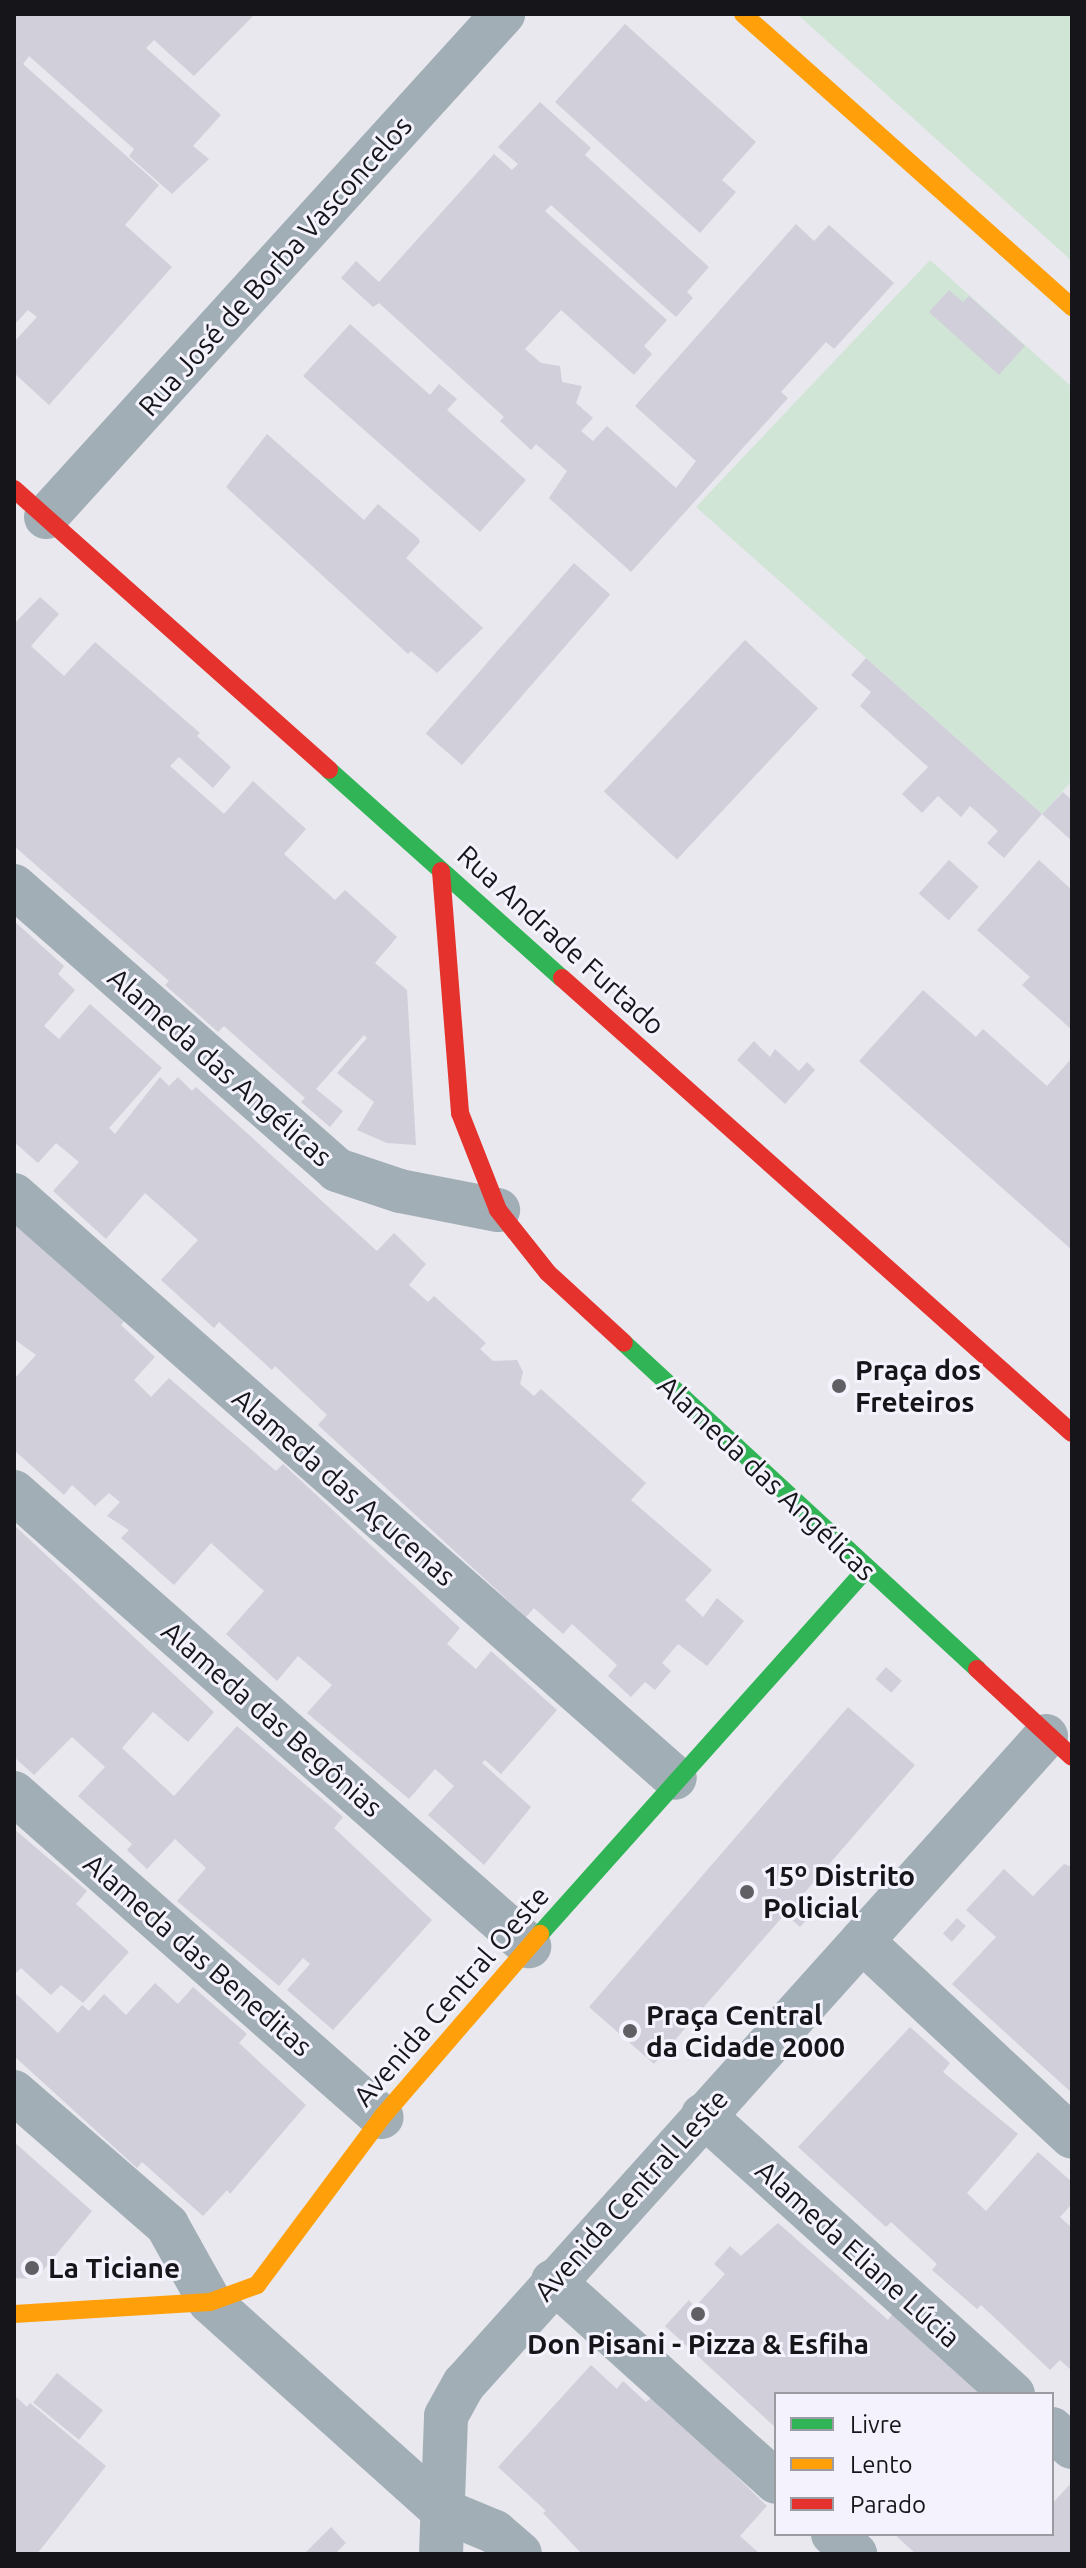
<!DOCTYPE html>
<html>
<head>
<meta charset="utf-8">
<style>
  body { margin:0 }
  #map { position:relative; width:1086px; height:2568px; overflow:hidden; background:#e8e8ee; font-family:Ubuntu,sans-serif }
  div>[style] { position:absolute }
  .green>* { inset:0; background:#d1e5d6 }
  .building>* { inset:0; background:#d0cfda; transform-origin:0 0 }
  .street>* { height:44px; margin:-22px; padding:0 22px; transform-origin:22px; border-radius:22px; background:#a2aeb5 }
  .fast>* { height:18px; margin:-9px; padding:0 9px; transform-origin:9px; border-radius:9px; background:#30b455 }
  .slow>* { height:18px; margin:-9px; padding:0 9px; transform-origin:9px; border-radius:9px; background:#ff9f0a }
  .jam>* { height:18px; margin:-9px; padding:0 9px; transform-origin:9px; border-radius:9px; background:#e5322d }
  .dots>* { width:22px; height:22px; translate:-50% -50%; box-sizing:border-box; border:4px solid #f4f3fd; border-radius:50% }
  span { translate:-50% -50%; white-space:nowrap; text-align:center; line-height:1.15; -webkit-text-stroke:6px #f4f3fd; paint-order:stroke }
  .street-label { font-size:28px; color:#16161a }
  .poi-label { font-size:28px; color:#16161a; font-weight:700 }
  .left { translate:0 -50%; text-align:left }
  .frame { position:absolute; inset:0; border:16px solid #16161a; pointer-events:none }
  .legend { position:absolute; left:774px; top:2392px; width:280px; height:144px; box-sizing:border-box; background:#f4f3fd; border:2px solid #9b9ba2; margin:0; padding:10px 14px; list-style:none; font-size:24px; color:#16161a }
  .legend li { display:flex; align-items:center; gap:16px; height:40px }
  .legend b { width:40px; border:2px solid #9b9ba2 }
</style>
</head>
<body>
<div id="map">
  <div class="green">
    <i style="clip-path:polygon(797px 14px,1072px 14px,1072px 261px)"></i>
    <i style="clip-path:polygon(930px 260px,1072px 387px,1072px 781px,1042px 814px,696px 507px)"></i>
  </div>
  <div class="building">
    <i style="clip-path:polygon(14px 14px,255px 14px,194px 76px,154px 40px,146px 48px,221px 115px,193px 146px,209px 159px,172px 194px,129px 156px,134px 149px,29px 56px,23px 64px,159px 185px,125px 225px,172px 267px,49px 405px,14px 373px,14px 342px,37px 317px,28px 310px,14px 325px)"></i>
    <i style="clip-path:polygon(625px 24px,756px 142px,722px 180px,736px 192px,700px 233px,555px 102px)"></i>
    <i style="clip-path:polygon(540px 102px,591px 148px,585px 155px,709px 267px,687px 292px,693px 298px,676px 317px,551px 205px,545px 211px,667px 320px,644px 346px,652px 354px,634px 375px,561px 310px,525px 349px,541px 363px,560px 366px,562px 382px,582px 386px,576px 403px,593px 418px,581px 431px,593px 441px,607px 426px,676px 488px,696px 461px,635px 406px,796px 224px,814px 241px,829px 225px,894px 283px,834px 349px,826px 342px,781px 392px,788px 398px,631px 572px,549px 498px,567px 471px,536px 444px,531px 450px,500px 421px,504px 417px,379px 303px,373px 307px,341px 278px,356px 261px,379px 282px,494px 154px,512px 170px,518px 164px,498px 147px)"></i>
    <i style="clip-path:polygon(949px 290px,963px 302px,969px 296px,1025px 346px,999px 375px,929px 312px)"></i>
    <i style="clip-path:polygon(350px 324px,430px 395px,439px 384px,457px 399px,447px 410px,526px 480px,480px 532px,303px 376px)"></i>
    <i style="clip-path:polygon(267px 434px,364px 520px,378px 504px,418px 538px,420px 542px,406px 558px,483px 628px,437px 673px,411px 651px,408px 654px,226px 487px)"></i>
    <i style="left:574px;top:563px;width:48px;height:226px;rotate:41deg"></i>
    <i style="clip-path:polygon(40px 597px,59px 614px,31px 646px,64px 676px,95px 642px,200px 733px,197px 736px,231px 767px,213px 788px,179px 757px,170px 766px,224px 814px,253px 781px,306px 829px,284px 854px,335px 900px,345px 890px,397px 937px,375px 963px,407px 990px,416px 1145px,387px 1143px,357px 1130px,374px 1102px,337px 1073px,367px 1038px,364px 1035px,316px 1089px,343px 1111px,330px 1127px,301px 1102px,305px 1098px,224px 1026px,218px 1032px,165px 985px,169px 981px,14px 846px,14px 624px)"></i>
    <i style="left:745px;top:640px;width:100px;height:207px;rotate:43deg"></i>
    <i style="clip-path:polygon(866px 658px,1042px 814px,1004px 858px,987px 843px,998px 831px,970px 806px,961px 817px,938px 796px,922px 813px,902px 794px,928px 767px,860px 706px,871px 692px,851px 675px)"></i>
    <i style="clip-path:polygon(1063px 792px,1072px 800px,1072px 841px,1042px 814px)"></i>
    <i style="left:949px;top:860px;width:40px;height:45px;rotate:42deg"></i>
    <i style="clip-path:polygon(1039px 860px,1072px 890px,1072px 1030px,1022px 985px,1030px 977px,977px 930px)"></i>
    <i style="clip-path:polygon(14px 921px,64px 966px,58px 974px,75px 990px,44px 1026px,59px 1039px,90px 1004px,162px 1068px,109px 1128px,115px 1134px,160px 1077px,169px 1086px,178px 1077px,192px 1091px,196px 1087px,377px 1251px,394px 1233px,426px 1264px,409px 1285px,428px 1302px,434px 1296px,486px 1343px,480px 1349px,493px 1361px,517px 1360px,523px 1372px,520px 1384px,534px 1396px,541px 1389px,646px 1483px,631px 1500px,712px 1570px,685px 1600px,703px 1617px,717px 1598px,744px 1621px,707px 1666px,678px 1644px,662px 1663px,671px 1671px,655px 1690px,645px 1682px,631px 1697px,608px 1676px,617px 1665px,572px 1624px,563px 1634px,534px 1608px,526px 1617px,318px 1425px,327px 1415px,275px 1366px,272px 1370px,219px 1322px,214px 1328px,161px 1280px,198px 1240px,145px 1193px,106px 1239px,53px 1191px,79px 1162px,56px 1143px,38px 1163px,14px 1142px)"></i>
    <i style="clip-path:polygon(923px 990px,976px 1037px,983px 1029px,1047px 1086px,1072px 1058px,1072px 1250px,859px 1061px)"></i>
    <i style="clip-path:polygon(754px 1041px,770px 1057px,775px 1049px,799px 1071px,807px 1062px,815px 1070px,785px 1104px,737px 1060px)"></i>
    <i style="clip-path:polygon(14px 1224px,124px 1321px,121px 1325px,155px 1357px,134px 1380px,151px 1397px,169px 1378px,276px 1471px,283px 1464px,460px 1628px,447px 1644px,476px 1669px,491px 1651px,557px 1710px,501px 1774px,485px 1760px,482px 1763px,531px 1807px,484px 1865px,428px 1815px,454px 1786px,435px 1769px,409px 1799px,307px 1713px,332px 1685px,298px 1656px,277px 1681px,226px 1634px,264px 1591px,211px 1543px,174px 1585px,121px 1538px,129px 1530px,107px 1516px,120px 1502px,109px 1493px,95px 1506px,72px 1485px,64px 1495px,14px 1450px,14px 1379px,36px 1355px,14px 1339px)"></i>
    <i style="clip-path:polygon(14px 1525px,214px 1712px,188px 1742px,153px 1712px,122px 1748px,174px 1796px,237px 1726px,343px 1817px,334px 1828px,432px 1920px,333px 2030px,287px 1990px,310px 1964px,303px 1958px,279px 1986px,177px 1901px,206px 1868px,175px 1839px,147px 1869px,127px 1850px,132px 1844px,78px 1796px,105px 1767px,72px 1737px,34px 1775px,14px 1757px)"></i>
    <i style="left:886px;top:1667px;width:21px;height:16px;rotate:41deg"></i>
    <i style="clip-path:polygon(848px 1707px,915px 1765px,799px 1899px,814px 1912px,800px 1927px,785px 1914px,654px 2064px,589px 2007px)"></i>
    <i style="clip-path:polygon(14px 1829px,87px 1891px,76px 1904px,129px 1952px,83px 2003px,61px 1985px,51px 1995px,21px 1968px,14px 1975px)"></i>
    <i style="clip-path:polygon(1064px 1864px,1072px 1867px,1072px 2093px,952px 1984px,996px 1937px,966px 1910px,1004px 1869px,1033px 1896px)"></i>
    <i style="left:957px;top:1918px;width:12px;height:21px;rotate:42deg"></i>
    <i style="clip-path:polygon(155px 1983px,178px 2004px,193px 1987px,247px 2034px,239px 2043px,306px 2105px,230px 2194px,227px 2190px,203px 2216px,142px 2162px,137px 2168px,14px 2056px,14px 1992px,58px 2033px,82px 2005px,89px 2011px,104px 1994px,126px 2015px)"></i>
    <i style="clip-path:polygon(910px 2027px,950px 2063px,943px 2072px,1018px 2134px,967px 2193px,986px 2211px,1038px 2152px,1072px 2182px,1072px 2204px,1060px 2217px,1072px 2228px,1072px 2371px,1060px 2360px,1050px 2370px,981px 2305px,977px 2309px,932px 2270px,937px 2264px,891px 2222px,886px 2227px,798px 2147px)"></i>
    <i style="clip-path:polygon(14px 2142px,92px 2211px,36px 2279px,14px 2278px)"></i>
    <i style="clip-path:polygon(778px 2223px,888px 2320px,893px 2313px,982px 2394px,776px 2394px,776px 2428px,665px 2326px,689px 2300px,695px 2307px,725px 2274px,714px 2264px,730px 2246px,741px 2256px)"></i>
    <i style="clip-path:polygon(591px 2365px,617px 2389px,623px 2381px,646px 2402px,653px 2396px,767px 2506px,740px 2536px,760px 2554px,582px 2554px,543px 2513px,546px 2511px,498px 2467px)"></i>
    <i style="left:57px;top:2373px;width:59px;height:38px;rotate:39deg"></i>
    <i style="clip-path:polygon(14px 2395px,27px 2407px,30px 2403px,106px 2466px,37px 2554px,14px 2554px)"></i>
    <i style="clip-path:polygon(1072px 2482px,1072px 2554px,916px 2554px,894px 2534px,1052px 2534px,1052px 2504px)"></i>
    <i style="clip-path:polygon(331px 2527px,346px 2543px,335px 2554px,304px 2554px)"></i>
  </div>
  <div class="street">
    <i style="left:46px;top:517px;width:680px;rotate:-47.74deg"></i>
    <i style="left:14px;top:886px;width:430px;rotate:41.3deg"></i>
    <i style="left:337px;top:1170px;width:66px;rotate:18.4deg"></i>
    <i style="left:400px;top:1191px;width:100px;rotate:11deg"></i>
    <i style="left:14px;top:1195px;width:881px;rotate:41.41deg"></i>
    <i style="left:14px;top:1492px;width:687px;rotate:41.4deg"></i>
    <i style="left:14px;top:1793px;width:490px;rotate:41.4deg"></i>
    <i style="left:862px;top:1941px;width:287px;rotate:43deg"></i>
    <i style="left:14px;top:2092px;width:203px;rotate:41deg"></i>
    <i style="left:167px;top:2225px;width:88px;rotate:60.8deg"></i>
    <i style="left:210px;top:2302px;width:312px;rotate:41.9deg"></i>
    <i style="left:442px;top:2510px;width:57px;rotate:22.5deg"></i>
    <i style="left:495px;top:2532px;width:33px;rotate:41deg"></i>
    <i style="left:703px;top:2115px;width:417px;rotate:42deg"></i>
    <i style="left:553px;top:2281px;width:300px;rotate:42deg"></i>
    <i style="left:1052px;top:2429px;width:27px;rotate:42deg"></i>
    <i style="left:833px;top:2534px;width:30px;rotate:42deg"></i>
    <i style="left:441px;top:2554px;width:138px;rotate:-87.9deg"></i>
    <i style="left:446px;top:2416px;width:37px;rotate:-61deg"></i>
    <i style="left:464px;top:2384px;width:871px;rotate:-48.07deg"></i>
  </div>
  <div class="fast">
    <i style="left:329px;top:770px;width:312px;rotate:41.8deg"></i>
    <i style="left:624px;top:1343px;width:481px;rotate:42.7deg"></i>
    <i style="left:540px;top:1934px;width:488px;rotate:-48.2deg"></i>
  </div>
  <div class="slow">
    <i style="left:743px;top:14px;width:441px;rotate:41.7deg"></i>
    <i style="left:14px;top:2314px;width:196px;rotate:-3.5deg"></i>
    <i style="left:210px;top:2302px;width:50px;rotate:-19.9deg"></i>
    <i style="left:257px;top:2285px;width:209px;rotate:-53.3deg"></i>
    <i style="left:382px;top:2117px;width:242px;rotate:-49.2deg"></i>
  </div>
  <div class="jam">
    <i style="left:14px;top:489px;width:422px;rotate:41.7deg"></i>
    <i style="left:441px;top:871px;width:243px;rotate:85.5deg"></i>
    <i style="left:460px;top:1113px;width:104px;rotate:68.6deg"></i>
    <i style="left:498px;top:1210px;width:80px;rotate:51.6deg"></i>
    <i style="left:548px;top:1273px;width:103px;rotate:42.6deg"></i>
    <i style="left:562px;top:978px;width:683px;rotate:41.74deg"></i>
    <i style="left:977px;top:1669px;width:129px;rotate:42.8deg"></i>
  </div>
  <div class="dots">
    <i style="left:839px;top:1386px;background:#606064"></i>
    <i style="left:747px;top:1892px;background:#606064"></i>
    <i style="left:630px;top:2031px;background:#606064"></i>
    <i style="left:32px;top:2268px;background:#606064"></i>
    <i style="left:698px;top:2314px;background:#606064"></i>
  </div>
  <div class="street-label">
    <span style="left:275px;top:266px;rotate:-48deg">Rua José de Borba Vasconcelos</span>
    <span style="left:561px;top:940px;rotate:42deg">Rua Andrade Furtado</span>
    <span style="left:220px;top:1067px;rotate:41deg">Alameda das Angélicas</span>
    <span style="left:767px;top:1478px;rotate:43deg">Alameda das Angélicas</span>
    <span style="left:344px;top:1487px;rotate:41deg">Alameda das Açucenas</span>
    <span style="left:272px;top:1719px;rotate:41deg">Alameda das Begônias</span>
    <span style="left:198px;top:1955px;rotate:41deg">Alameda das Beneditas</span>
    <span style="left:451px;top:1996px;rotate:-49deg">Avenida Central Oeste</span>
    <span style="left:631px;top:2195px;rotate:-48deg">Avenida Central Leste</span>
    <span style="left:858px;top:2254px;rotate:42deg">Alameda Eliane Lúcia</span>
  </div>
  <div class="poi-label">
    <span class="left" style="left:855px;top:1386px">Praça dos<br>Freteiros</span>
    <span class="left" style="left:763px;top:1892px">15º Distrito<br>Policial</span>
    <span class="left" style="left:646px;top:2031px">Praça Central<br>da Cidade 2000</span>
    <span class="left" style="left:48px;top:2268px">La Ticiane</span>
    <span style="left:698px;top:2344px">Don Pisani - Pizza &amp; Esfiha</span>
  </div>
  <div class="frame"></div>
  <ul class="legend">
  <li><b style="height:10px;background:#30b455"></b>Livre</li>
  <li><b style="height:10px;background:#ff9f0a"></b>Lento</li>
  <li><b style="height:10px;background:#e5322d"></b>Parado</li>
  </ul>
</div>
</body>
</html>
